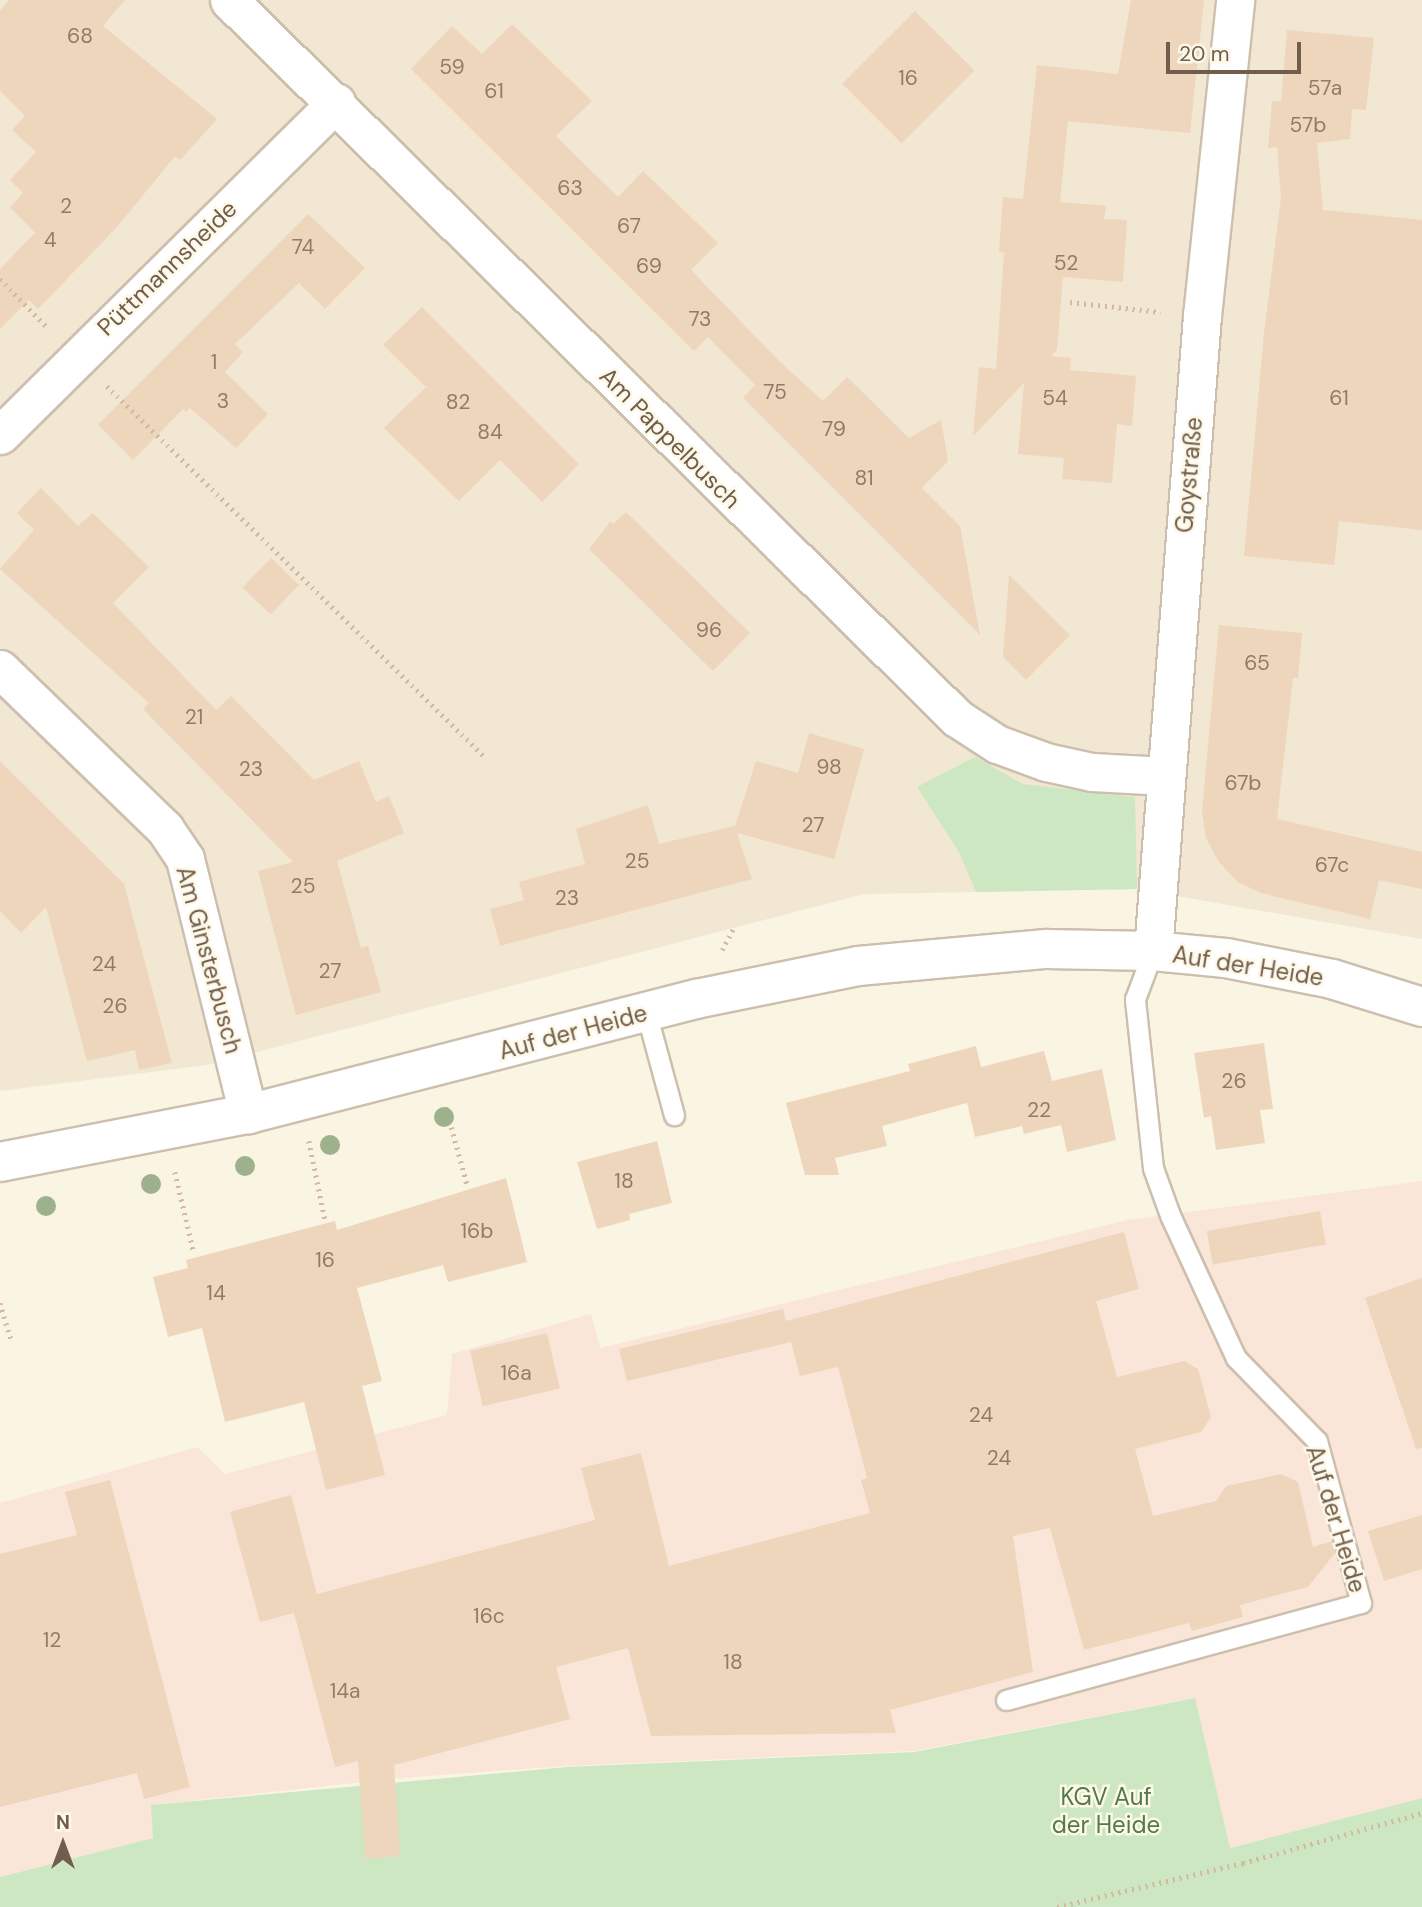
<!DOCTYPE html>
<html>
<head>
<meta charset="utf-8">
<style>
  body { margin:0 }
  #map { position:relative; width:1422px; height:1907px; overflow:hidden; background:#faf4e3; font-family:"DM Sans",sans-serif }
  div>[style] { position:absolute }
  .residential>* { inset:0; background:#f1e7d2 }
  .commercial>* { inset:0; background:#fae6d8 }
  .green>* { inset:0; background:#cde7c3 }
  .building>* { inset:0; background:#eed6bd; transform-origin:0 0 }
  .path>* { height:4.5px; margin-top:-2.25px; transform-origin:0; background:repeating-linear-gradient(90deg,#d2b9a0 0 2px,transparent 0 7px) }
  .roads { filter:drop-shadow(2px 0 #cdbfae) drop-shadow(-2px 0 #cdbfae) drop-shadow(0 2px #cdbfae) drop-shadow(0 -2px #cdbfae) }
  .service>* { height:19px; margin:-9.5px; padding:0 9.5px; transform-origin:9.5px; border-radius:9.5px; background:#fff }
  .minor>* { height:37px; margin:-18.5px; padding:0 18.5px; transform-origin:18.5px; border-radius:18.5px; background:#fff }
  .secondary>* { height:38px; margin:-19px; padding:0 19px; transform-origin:19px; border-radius:19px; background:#fff }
  .trees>* { width:20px; height:20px; margin:-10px; border-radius:50%; background:#9db18d }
  span { translate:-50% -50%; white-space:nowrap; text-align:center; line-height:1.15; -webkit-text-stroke:5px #fef8e9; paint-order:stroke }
  .number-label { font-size:21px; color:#907b68 }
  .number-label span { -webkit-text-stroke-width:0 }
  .street-label { font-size:24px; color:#715d4b }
  .park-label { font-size:24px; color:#517b47 }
  .north { position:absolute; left:28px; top:1809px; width:70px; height:70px; -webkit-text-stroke:5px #fef8e9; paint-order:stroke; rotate:0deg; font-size:19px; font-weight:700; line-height:28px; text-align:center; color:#715d4b }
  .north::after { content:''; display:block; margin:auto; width:24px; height:32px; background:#715d4b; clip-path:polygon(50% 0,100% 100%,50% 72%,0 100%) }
  .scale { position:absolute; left:1166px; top:42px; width:135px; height:32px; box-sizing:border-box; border:4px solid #715d4b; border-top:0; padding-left:9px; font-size:21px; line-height:24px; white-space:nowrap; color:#715d4b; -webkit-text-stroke:5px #fef8e9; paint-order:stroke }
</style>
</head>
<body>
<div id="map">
  <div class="residential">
    <i style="clip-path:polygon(0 0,1422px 0,1422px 939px,1137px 889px,864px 894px,207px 1065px,0 1091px)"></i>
  </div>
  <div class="commercial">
    <i style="clip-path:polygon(1422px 1181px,1422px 1798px,1229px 1848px,1194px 1698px,914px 1751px,567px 1766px,400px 1778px,152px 1805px,153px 1838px,0 1877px,0 1503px,197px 1447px,225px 1474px,447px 1415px,452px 1354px,591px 1314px,600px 1348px,1128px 1220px)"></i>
  </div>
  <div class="green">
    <i style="clip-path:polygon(975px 757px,1023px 784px,1135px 797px,1137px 889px,976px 892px,959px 852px,917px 787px)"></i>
    <i style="clip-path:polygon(1195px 1698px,1230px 1848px,1422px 1798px,1422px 1907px,0 1907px,0 1877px,153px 1838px,151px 1805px,567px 1767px,914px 1752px)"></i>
  </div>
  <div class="building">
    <i style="clip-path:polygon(9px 0,125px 0,103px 26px,217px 119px,180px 160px,175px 156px,117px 227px,38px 309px,29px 300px,0 329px,0 269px,35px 233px,10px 207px,23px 193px,10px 180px,36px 152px,12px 130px,25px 116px,0 91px,0 11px)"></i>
    <i style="clip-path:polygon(1131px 0,1204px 0,1190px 133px,1068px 121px,1060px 202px,1106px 206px,1104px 219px,1127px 220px,1123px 282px,1063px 277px,1057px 350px,1051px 356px,1071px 358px,1070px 370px,1136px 376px,1132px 426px,1117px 424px,1112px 483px,1062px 479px,1064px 458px,1018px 454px,1024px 383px,973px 436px,979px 367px,996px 369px,1004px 253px,999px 252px,1003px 197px,1023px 199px,1037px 65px,1118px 74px)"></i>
    <i style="left:915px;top:11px;width:84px;height:103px;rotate:45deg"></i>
    <i style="clip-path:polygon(512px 24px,592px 101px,556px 136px,618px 197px,643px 171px,718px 243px,691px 270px,779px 361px,823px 401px,847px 377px,909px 438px,941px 420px,948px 461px,922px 488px,960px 526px,980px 635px,743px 398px,755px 385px,708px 337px,694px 351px,411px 69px,452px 26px,482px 54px)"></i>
    <i style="clip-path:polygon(1287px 30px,1374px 38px,1366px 110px,1352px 109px,1350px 139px,1317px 143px,1323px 210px,1422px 220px,1422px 530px,1339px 521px,1334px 565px,1244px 556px,1264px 333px,1281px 198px,1277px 147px,1268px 148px,1272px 101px,1281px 102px)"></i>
    <i style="clip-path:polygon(308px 214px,365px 268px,325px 309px,299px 283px,235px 344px,243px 352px,225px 372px,268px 414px,236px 448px,190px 408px,186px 412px,183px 409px,133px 460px,98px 425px)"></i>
    <i style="clip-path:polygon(422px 307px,579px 464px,542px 502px,500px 460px,459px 501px,384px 428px,426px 387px,383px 345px)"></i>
    <i style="clip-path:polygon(41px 488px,78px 526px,93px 513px,149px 567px,113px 603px,216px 710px,231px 696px,314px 780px,359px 761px,376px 802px,389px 796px,404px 833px,337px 861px,361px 948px,368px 946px,381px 992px,296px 1015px,258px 871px,293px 862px,143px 709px,149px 703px,0 569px,34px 530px,17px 513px)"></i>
    <i style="clip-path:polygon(626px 512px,750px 633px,713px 671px,589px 549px,610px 522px,613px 524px)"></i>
    <i style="left:271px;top:558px;width:39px;height:41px;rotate:44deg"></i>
    <i style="clip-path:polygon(1009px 575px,1070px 635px,1026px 680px,1003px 657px)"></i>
    <i style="clip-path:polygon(1219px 625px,1302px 633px,1298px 678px,1293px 678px,1277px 819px,1422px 852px,1422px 889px,1379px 880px,1370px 919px,1261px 893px,1238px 882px,1219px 862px,1206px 838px,1202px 812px)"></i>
    <i style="clip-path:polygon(809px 733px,864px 749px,834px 859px,737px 833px,752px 879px,500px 946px,490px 909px,524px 900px,519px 882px,585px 864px,576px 829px,648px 805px,659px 844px,735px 826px,756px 761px,798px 773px)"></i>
    <i style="clip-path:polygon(0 761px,124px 884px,172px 1063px,139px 1070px,135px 1050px,87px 1061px,46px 907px,21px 933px,0 911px)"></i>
    <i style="clip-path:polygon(1264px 1043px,1273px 1109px,1260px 1110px,1265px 1143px,1216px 1150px,1211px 1116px,1204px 1118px,1194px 1053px)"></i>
    <i style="clip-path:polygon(976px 1046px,981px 1067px,1044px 1051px,1052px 1081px,1102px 1069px,1116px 1140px,1067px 1152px,1061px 1125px,1024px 1134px,1022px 1126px,975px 1137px,967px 1103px,882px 1126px,887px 1146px,835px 1158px,839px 1175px,805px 1175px,786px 1103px,910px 1071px,908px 1064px)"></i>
    <i style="clip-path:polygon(657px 1141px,672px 1203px,629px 1214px,630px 1220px,597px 1229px,577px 1162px)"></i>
    <i style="clip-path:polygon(506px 1178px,527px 1262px,448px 1282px,443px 1265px,357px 1288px,382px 1381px,362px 1386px,385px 1475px,326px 1490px,304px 1402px,225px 1422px,202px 1328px,168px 1337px,153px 1277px,188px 1268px,186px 1260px,335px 1221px,337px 1230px)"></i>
    <i style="left:1320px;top:1211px;width:34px;height:115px;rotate:80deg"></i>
    <i style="clip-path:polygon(1124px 1232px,1139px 1289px,1096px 1301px,1117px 1377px,1184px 1361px,1198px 1369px,1211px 1417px,1201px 1432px,1135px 1449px,1153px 1516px,1216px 1501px,1226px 1486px,1281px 1474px,1298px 1482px,1313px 1547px,1332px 1541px,1335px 1553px,1308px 1587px,1240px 1605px,1243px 1617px,1192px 1631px,1189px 1623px,1084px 1650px,1050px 1528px,1013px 1536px,1033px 1672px,890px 1710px,896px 1733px,651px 1736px,628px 1648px,556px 1667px,570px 1719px,394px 1765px,400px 1856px,365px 1859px,358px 1761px,335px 1767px,294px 1613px,260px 1622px,230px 1512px,291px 1495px,317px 1594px,595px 1520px,581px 1468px,641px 1453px,669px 1566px,870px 1513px,861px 1480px,867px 1478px,838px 1367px,800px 1376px,791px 1342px,627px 1381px,619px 1349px,783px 1309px,786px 1321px)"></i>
    <i style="clip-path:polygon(1422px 1278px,1422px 1448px,1416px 1449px,1365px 1298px)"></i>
    <i style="left:547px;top:1333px;width:57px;height:79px;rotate:77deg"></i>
    <i style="clip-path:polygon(110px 1480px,190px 1787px,144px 1799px,137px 1773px,0 1807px,0 1554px,77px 1535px,65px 1492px)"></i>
    <i style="clip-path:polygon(1422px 1515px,1422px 1569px,1384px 1581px,1368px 1531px)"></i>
  </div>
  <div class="path">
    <i style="left:0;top:279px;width:69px;rotate:45.6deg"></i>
    <i style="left:1070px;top:302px;width:91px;rotate:6.3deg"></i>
    <i style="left:107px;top:386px;width:531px;rotate:44.47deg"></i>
    <i style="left:722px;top:950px;width:24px;rotate:-62deg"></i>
    <i style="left:446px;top:1107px;width:80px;rotate:74.7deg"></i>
    <i style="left:309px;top:1141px;width:80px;rotate:78.4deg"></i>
    <i style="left:175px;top:1172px;width:83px;rotate:76.8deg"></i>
    <i style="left:0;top:1303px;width:37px;rotate:73deg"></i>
    <i style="left:1057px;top:1907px;width:191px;rotate:-13.3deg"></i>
    <i style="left:1243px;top:1863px;width:186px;rotate:-15.6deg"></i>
  </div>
  <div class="roads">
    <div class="service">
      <i style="left:646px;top:1012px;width:107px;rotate:74.8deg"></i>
      <i style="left:1006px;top:1700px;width:368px;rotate:-15.3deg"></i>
      <i style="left:1361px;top:1603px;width:168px;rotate:-105.2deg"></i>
      <i style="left:1317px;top:1441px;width:116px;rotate:-134.3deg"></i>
      <i style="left:1236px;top:1358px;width:157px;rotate:-114.8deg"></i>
      <i style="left:1170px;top:1215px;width:50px;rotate:-109.9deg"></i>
      <i style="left:1153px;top:1168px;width:170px;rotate:-96.1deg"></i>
      <i style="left:1135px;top:999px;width:51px;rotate:-69.4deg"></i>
    </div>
    <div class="minor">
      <i style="left:229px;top:0;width:1023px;rotate:44.6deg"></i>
      <i style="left:957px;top:718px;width:48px;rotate:33deg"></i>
      <i style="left:997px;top:744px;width:52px;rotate:20.2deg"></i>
      <i style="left:1046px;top:762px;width:47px;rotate:12.3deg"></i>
      <i style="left:1092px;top:772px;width:74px;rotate:3.1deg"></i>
      <i style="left:0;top:435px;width:473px;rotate:-44.7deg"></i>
      <i style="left:0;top:669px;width:230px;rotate:44.1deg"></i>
      <i style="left:165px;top:829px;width:36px;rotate:56deg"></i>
      <i style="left:185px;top:859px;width:263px;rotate:76.1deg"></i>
      <i style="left:1153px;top:951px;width:637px;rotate:-85.59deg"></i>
      <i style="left:1202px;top:316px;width:318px;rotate:-84deg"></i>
    </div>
    <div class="secondary">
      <i style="left:0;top:1162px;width:253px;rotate:-11deg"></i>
      <i style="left:248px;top:1114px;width:463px;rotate:-14.4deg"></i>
      <i style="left:696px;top:999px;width:165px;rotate:-11.5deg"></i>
      <i style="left:858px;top:966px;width:189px;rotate:-5.2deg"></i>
      <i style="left:1046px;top:949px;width:107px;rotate:1.1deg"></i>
      <i style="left:1153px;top:951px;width:73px;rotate:5.5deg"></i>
      <i style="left:1226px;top:958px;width:108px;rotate:11.2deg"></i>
      <i style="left:1332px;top:979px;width:94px;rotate:17.3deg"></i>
    </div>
  </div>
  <div class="trees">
    <i style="left:444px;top:1117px"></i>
    <i style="left:330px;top:1145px"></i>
    <i style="left:245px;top:1166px"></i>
    <i style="left:151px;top:1184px"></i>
    <i style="left:46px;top:1206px"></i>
  </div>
  <div class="number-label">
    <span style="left:80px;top:36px">68</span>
    <span style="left:452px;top:67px">59</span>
    <span style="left:908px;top:78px">16</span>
    <span style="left:1325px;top:88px">57a</span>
    <span style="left:494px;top:91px">61</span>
    <span style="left:1308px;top:125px">57b</span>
    <span style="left:570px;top:188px">63</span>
    <span style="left:66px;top:206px">2</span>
    <span style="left:629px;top:226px">67</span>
    <span style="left:50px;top:240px">4</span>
    <span style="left:303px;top:247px">74</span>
    <span style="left:1066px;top:263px">52</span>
    <span style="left:649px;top:266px">69</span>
    <span style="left:700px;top:319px">73</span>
    <span style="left:214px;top:362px">1</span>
    <span style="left:775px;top:392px">75</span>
    <span style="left:1055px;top:398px">54</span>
    <span style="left:1339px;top:398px">61</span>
    <span style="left:223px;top:401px">3</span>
    <span style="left:458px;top:402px">82</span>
    <span style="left:834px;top:429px">79</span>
    <span style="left:490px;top:432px">84</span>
    <span style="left:864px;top:478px">81</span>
    <span style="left:709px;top:630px">96</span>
    <span style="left:1257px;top:663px">65</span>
    <span style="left:194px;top:717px">21</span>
    <span style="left:829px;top:767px">98</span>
    <span style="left:251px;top:769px">23</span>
    <span style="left:1243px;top:783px">67b</span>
    <span style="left:813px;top:825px">27</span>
    <span style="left:637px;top:861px">25</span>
    <span style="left:1332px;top:865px">67c</span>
    <span style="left:303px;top:886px">25</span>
    <span style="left:567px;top:898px">23</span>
    <span style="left:104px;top:964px">24</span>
    <span style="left:330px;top:971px">27</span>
    <span style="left:115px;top:1006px">26</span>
    <span style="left:1234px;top:1081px">26</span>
    <span style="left:1039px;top:1110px">22</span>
    <span style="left:624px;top:1181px">18</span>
    <span style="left:477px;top:1231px">16b</span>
    <span style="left:325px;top:1260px">16</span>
    <span style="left:216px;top:1293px">14</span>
    <span style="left:516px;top:1373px">16a</span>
    <span style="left:981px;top:1415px">24</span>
    <span style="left:999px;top:1458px">24</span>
    <span style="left:489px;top:1616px">16c</span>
    <span style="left:52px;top:1640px">12</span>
    <span style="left:733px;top:1662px">18</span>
    <span style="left:345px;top:1691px">14a</span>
  </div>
  <div class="street-label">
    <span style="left:167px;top:268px;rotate:-44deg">Püttmannsheide</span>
    <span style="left:670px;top:438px;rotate:45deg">Am Pappelbusch</span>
    <span style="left:1189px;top:475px;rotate:-85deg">Goystraße</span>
    <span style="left:209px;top:960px;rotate:75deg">Am Ginsterbusch</span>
    <span style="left:1248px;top:966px;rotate:9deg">Auf der Heide</span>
    <span style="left:573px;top:1032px;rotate:-15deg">Auf der Heide</span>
    <span style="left:1336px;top:1519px;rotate:73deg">Auf der Heide</span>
  </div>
  <div class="park-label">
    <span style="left:1106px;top:1811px">KGV Auf<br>der Heide</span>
  </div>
  <div class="north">N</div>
  <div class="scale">20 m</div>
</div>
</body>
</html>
